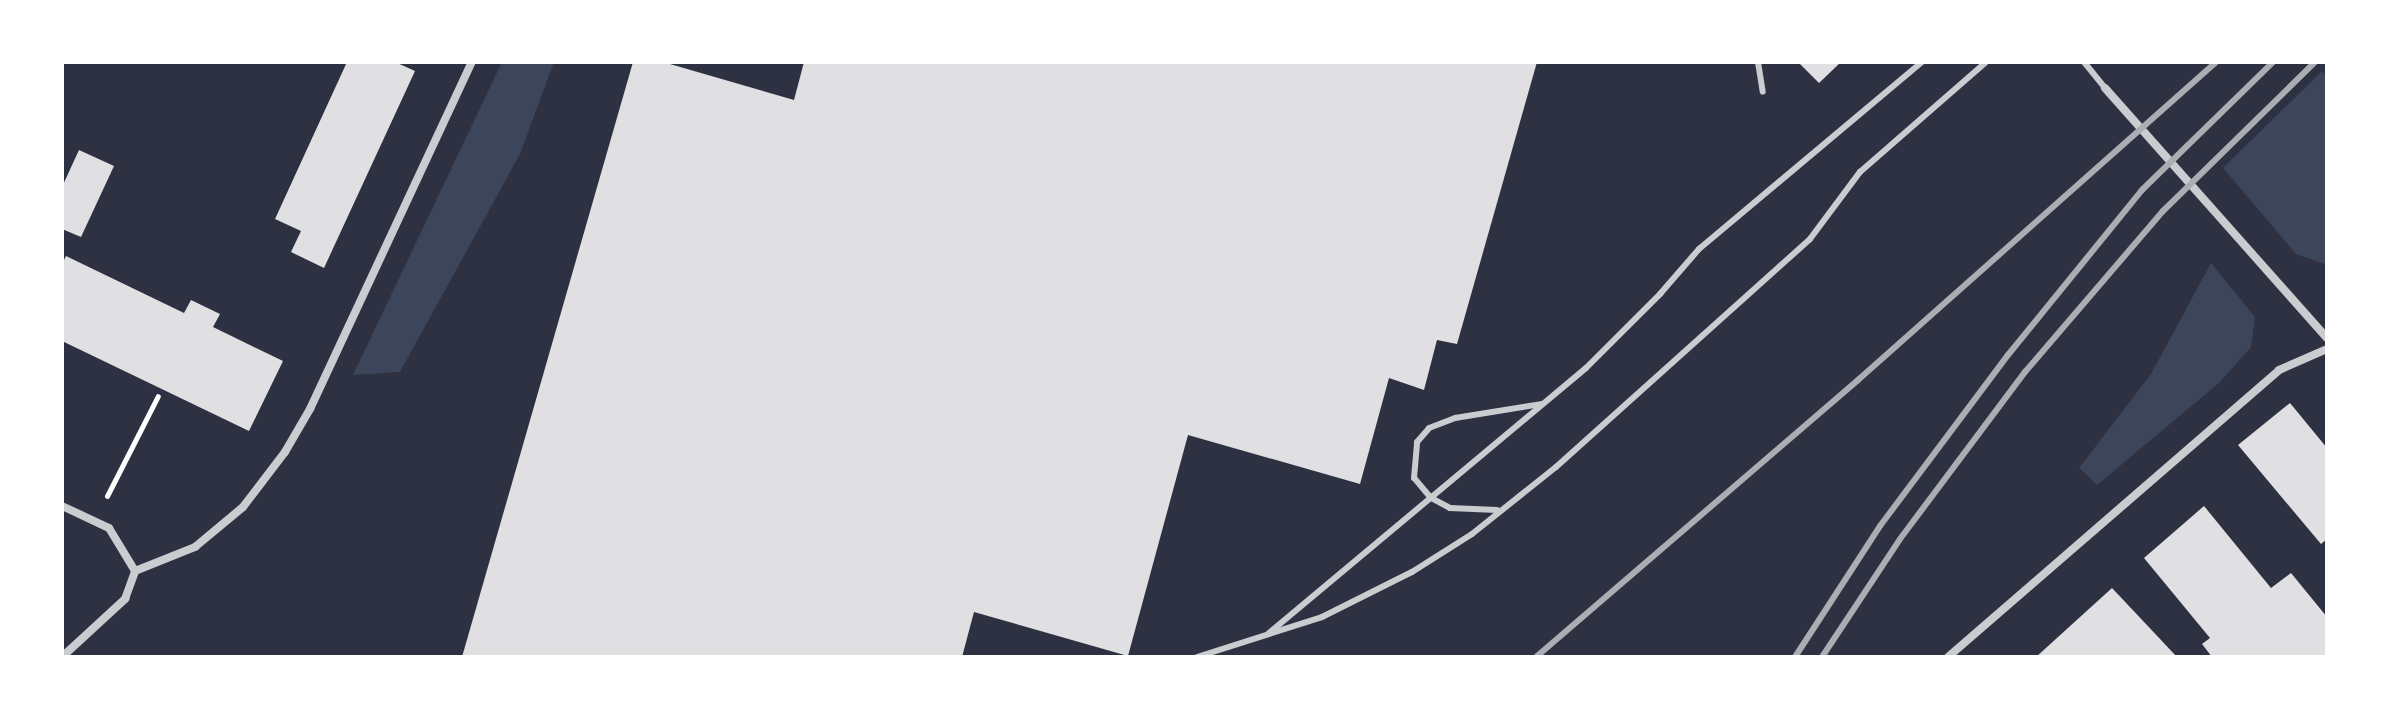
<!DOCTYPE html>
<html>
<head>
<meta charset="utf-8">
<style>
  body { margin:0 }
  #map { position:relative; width:2389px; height:719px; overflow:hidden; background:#2d3142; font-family:Arial,sans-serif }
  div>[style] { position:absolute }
  .green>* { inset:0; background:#3c4559 }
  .building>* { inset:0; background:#e0e0e3 }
  .path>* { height:5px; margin:-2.5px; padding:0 2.5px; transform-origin:2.5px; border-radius:2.5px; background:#fff }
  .service>* { height:6px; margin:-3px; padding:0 3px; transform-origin:3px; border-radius:3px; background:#caccd0 }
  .minor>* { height:8px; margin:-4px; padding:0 4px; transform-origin:4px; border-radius:4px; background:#caccd0 }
  .rail>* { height:6px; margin:-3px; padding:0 3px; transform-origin:3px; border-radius:3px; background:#abadb3 }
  span { translate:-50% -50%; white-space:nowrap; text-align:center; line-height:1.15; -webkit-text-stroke:6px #fff; paint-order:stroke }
  .frame { position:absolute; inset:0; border:64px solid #fff; pointer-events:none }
</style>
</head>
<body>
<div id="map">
  <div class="green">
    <i style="clip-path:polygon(502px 62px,554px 62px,520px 154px,400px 372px,353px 375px)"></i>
    <i style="clip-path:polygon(2322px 71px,2327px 77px,2327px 265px,2296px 254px,2223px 168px)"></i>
    <i style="clip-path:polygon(2211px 263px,2255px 317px,2251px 347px,2219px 383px,2097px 485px,2079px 468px,2151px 374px)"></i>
  </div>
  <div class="building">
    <i style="clip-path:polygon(347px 62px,395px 62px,415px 71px,324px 268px,291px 252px,301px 231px,275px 219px)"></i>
    <i style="clip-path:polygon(633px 62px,663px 62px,794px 100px,804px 62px,1537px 62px,1457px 344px,1437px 340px,1424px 390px,1389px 378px,1360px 484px,1188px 435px,1128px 656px,974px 612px,962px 657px,462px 657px)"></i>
    <i style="clip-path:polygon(1798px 62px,1841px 62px,1819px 83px)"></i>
    <i style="clip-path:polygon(79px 150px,114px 166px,81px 237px,62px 229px,62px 187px)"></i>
    <i style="clip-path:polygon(66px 256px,184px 313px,191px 300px,220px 314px,213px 327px,283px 361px,249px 431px,62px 341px,62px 264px)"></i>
    <i style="clip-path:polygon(2290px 403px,2327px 448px,2327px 539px,2321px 544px,2238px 445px)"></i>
    <i style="clip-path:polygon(2204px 506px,2271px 588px,2291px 573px,2327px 617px,2327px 657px,2212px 657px,2202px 644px,2210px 638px,2144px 558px)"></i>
    <i style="clip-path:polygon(2112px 588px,2177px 657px,2036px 657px)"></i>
  </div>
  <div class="path">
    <i style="left:107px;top:496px;width:112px;rotate:-63deg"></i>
  </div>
  <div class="service">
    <i style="left:1758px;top:62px;width:30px;rotate:81deg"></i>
    <i style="left:2084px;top:62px;width:33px;rotate:51deg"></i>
    <i style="left:1497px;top:510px;width:47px;rotate:-177.6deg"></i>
    <i style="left:1450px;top:508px;width:21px;rotate:-152deg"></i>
    <i style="left:1431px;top:498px;width:26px;rotate:-130deg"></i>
    <i style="left:1414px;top:478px;width:36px;rotate:-85deg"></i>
    <i style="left:1417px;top:442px;width:18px;rotate:-49deg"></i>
    <i style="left:1429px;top:428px;width:28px;rotate:-21deg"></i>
    <i style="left:1455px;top:418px;width:87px;rotate:-9.2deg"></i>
    <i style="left:1269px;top:633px;width:413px;rotate:-39.9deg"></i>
    <i style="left:1586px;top:368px;width:105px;rotate:-45deg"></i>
    <i style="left:1660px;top:294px;width:60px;rotate:-49.1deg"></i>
    <i style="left:1699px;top:249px;width:291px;rotate:-40deg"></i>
    <i style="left:1197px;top:657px;width:131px;rotate:-17.7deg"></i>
    <i style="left:1322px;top:617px;width:101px;rotate:-26.6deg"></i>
    <i style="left:1412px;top:572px;width:71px;rotate:-32.3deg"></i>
    <i style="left:1472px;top:534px;width:107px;rotate:-38.6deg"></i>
    <i style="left:1556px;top:467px;width:341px;rotate:-41.9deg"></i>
    <i style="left:1810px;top:239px;width:84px;rotate:-53.3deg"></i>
    <i style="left:1860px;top:172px;width:167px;rotate:-41.1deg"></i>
  </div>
  <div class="minor">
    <i style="left:2105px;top:88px;width:334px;rotate:48.4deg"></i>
    <i style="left:62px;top:506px;width:52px;rotate:25.1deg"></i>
    <i style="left:109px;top:528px;width:50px;rotate:58.8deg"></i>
    <i style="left:135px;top:571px;width:65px;rotate:-21.8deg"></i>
    <i style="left:195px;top:547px;width:62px;rotate:-39.8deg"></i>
    <i style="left:243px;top:507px;width:69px;rotate:-52.6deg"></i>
    <i style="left:285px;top:452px;width:50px;rotate:-59.8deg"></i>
    <i style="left:310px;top:409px;width:383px;rotate:-65deg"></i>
    <i style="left:62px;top:657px;width:86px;rotate:-42.6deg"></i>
    <i style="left:125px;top:599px;width:30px;rotate:-70deg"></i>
    <i style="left:1948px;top:657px;width:438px;rotate:-40.9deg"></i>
    <i style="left:2279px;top:370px;width:52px;rotate:-23.6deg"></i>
  </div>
  <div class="rail">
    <i style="left:1536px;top:657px;width:425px;rotate:-40.7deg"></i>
    <i style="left:1858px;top:380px;width:479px;rotate:-41.6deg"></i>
    <i style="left:1795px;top:657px;width:156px;rotate:-57deg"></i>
    <i style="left:1880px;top:526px;width:214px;rotate:-53.2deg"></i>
    <i style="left:2008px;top:355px;width:213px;rotate:-50.9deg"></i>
    <i style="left:2142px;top:190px;width:183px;rotate:-44.3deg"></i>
    <i style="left:1822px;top:657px;width:141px;rotate:-56.5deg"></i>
    <i style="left:1900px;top:539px;width:209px;rotate:-53.2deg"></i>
    <i style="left:2025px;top:372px;width:212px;rotate:-49.4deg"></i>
    <i style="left:2163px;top:211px;width:213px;rotate:-44.4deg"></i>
  </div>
  <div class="frame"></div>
</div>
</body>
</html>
